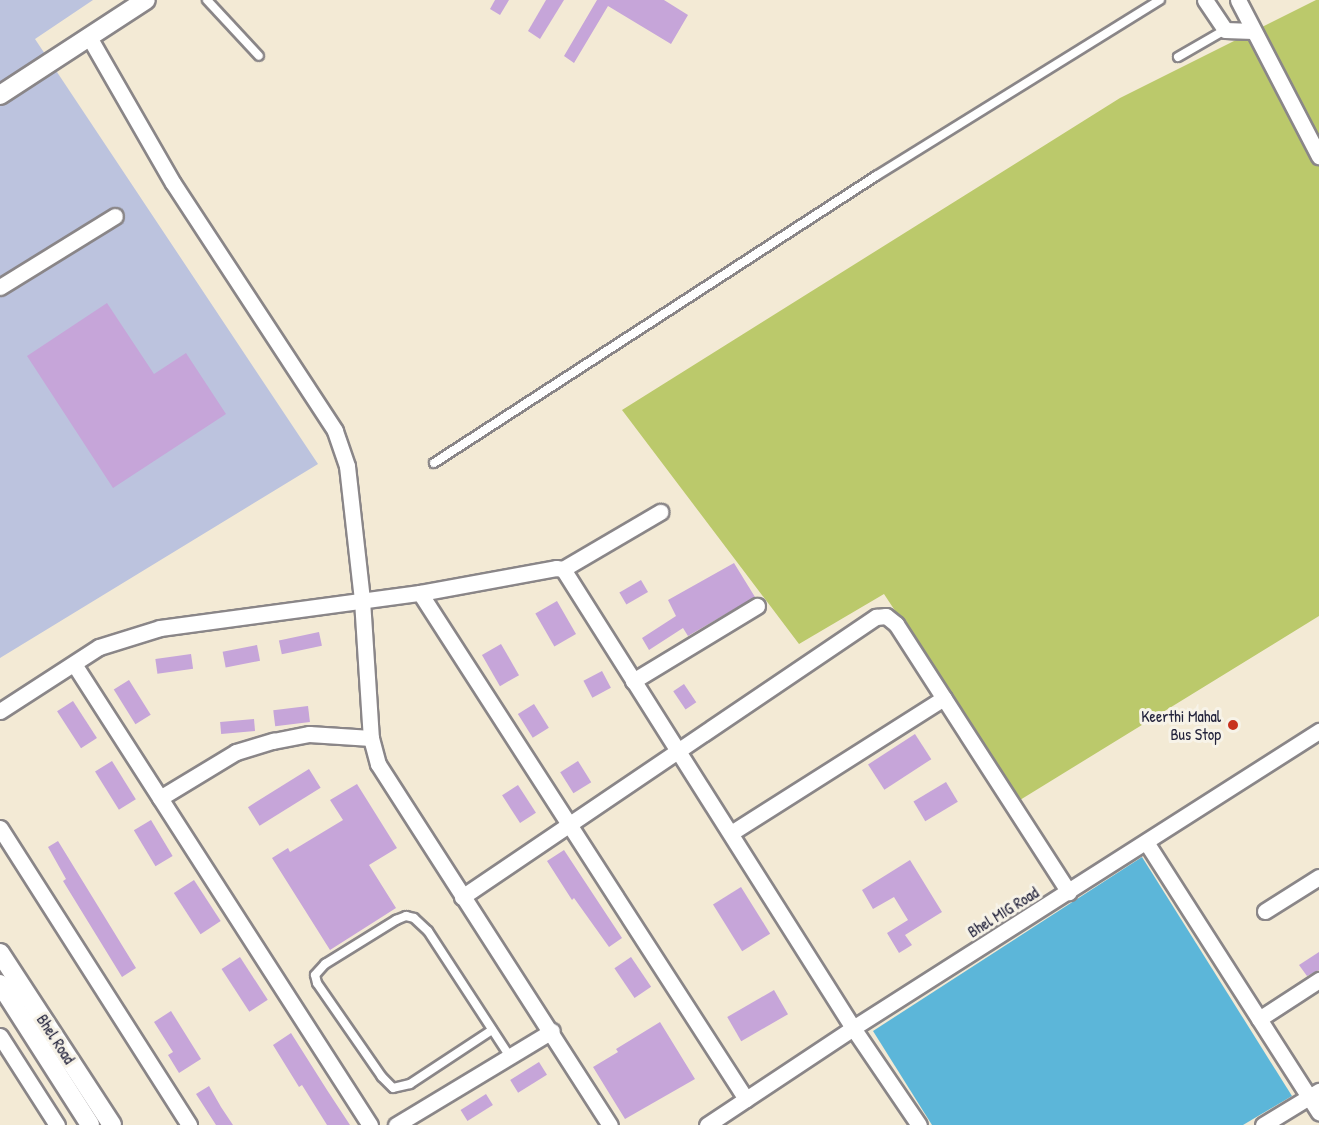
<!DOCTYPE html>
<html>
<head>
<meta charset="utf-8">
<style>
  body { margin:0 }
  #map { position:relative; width:1319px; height:1125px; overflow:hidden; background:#f3ead5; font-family:"Patrick Hand",sans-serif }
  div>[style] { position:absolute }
  .industrial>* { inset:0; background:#bcc3de }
  .green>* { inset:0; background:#bbc96b }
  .water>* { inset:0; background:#5cb6d9 }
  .building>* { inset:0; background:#c6a5d9; transform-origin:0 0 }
  .roads { filter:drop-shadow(2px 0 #8a8688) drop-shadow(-2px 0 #8a8688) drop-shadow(0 2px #8a8688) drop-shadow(0 -2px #8a8688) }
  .service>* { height:8px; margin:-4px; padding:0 4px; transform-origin:4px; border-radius:4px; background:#fff }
  .minor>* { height:15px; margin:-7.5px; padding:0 7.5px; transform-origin:7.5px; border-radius:7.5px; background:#fff }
  .tertiary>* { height:18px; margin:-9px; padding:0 9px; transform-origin:9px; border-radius:9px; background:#fff }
  .dots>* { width:16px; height:16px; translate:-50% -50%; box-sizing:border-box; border:3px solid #f7f3e8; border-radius:50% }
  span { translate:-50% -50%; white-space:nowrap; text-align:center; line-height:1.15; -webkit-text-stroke:6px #f7f3e8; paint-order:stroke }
  .poi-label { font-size:16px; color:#22223b }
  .right { translate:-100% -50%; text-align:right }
  .street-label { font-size:16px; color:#22223b }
</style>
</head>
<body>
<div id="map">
  <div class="industrial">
    <i style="clip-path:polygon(0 0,93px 0,35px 39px,318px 464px,0 658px)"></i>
  </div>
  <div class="green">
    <i style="clip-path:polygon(1316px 0,1319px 0,1319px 616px,1020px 800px,884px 594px,799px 644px,622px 410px,1120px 98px)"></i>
  </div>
  <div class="water">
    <i style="clip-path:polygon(1142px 857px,1292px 1096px,1243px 1125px,932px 1125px,873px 1031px)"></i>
  </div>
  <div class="building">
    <i style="clip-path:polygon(495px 0,509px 0,500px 15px,490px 9px)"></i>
    <i style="clip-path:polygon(546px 0,564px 0,540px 39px,528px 31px)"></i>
    <i style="clip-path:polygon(597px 0,664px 0,688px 15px,671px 44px,608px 6px,574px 63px,564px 56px)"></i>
    <i style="clip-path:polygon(107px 303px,154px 374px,186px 353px,226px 414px,113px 488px,27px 356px)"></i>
    <i style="clip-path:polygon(734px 563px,755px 597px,688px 636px,683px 628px,649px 650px,642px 638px,676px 616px,668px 600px)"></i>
    <i style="left:641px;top:580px;width:14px;height:25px;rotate:60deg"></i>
    <i style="left:557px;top:601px;width:38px;height:25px;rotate:60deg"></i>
    <i style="left:319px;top:632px;width:14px;height:41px;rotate:78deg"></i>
    <i style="left:501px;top:644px;width:36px;height:22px;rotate:60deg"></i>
    <i style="left:257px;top:645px;width:16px;height:35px;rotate:79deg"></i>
    <i style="left:191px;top:654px;width:15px;height:36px;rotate:82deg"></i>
    <i style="left:602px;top:671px;width:19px;height:21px;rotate:62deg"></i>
    <i style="left:129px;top:680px;width:41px;height:18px;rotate:58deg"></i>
    <i style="left:684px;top:684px;width:22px;height:13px;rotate:56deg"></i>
    <i style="left:73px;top:701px;width:44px;height:19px;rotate:57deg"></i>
    <i style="left:534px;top:704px;width:28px;height:19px;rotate:58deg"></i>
    <i style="left:308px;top:706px;width:16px;height:35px;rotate:83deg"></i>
    <i style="left:254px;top:719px;width:12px;height:34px;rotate:85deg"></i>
    <i style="left:915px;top:734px;width:30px;height:56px;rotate:57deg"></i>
    <i style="left:112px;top:761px;width:45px;height:20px;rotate:58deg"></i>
    <i style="left:578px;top:761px;width:25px;height:21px;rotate:58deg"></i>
    <i style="left:309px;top:769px;width:22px;height:72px;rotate:58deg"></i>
    <i style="left:946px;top:782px;width:23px;height:38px;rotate:59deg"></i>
    <i style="clip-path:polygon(357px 784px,397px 848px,369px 865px,396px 908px,330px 950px,272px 858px,288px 848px,290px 852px,343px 820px,330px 800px)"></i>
    <i style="left:518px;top:785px;width:33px;height:19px;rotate:57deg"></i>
    <i style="left:151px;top:820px;width:42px;height:20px;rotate:59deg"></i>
    <i style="clip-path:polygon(58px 841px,136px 968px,122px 977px,63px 881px,66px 879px,48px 847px)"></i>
    <i style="clip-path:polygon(564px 850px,622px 938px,609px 947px,574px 898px,572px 900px,547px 861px)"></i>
    <i style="clip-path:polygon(910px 860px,942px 912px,905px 935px,912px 945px,899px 953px,887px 933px,908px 920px,894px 897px,873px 909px,862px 890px)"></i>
    <i style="left:194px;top:880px;width:49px;height:24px;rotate:57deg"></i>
    <i style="left:741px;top:887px;width:55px;height:33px;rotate:58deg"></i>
    <i style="clip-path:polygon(1319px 952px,1319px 970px,1307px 976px,1299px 965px)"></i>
    <i style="left:240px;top:957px;width:51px;height:22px;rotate:57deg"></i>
    <i style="left:631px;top:957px;width:36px;height:20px;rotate:56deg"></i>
    <i style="left:774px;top:990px;width:28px;height:54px;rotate:60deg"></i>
    <i style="clip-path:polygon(171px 1011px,201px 1059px,179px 1073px,168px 1055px,173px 1052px,154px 1022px)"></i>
    <i style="clip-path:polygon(660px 1022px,695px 1079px,625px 1119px,593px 1067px,618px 1052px,616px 1049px)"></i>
    <i style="clip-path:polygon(291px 1033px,327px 1090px,350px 1125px,327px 1125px,302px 1085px,299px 1087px,273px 1045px)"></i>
    <i style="left:539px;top:1062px;width:15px;height:34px;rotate:58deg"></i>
    <i style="clip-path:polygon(209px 1086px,221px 1107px,233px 1125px,216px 1125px,196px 1094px)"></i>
    <i style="left:486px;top:1094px;width:13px;height:30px;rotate:58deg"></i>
  </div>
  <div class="roads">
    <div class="service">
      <i style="left:207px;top:0;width:76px;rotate:47.1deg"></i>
      <i style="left:1178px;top:57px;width:54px;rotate:-29.9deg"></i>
      <i style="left:434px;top:463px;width:527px;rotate:-33deg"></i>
      <i style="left:876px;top:176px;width:334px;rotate:-31.8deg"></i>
      <i style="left:492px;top:1030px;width:98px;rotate:146.6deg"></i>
      <i style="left:410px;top:1084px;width:17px;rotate:167deg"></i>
      <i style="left:393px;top:1088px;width:16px;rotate:-135deg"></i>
      <i style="left:382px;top:1077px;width:114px;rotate:-124.7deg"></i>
      <i style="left:317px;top:983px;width:8px;rotate:-104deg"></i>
      <i style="left:315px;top:975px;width:15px;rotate:-48deg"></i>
      <i style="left:325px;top:964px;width:84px;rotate:-31.8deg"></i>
      <i style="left:396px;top:920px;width:11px;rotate:-22deg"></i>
      <i style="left:406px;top:916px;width:8px;rotate:14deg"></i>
      <i style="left:414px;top:918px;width:19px;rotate:43deg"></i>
      <i style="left:428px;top:931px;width:150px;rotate:56.9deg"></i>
    </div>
    <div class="minor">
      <i style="left:1205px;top:0;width:36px;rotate:56deg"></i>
      <i style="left:1225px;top:30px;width:28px;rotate:2deg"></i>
      <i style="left:1238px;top:0;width:176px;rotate:62.6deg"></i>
      <i style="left:89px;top:37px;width:168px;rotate:60.1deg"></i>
      <i style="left:173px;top:183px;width:296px;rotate:56.8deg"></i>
      <i style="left:335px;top:431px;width:37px;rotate:71deg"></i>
      <i style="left:347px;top:466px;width:135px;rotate:83.6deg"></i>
      <i style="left:362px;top:600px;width:138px;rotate:86.3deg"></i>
      <i style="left:371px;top:738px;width:27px;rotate:75deg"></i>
      <i style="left:378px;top:764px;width:429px;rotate:57.3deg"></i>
      <i style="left:0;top:287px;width:135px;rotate:-31.7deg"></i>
      <i style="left:563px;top:569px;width:113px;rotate:-30.4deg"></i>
      <i style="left:420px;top:593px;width:602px;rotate:57.21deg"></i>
      <i style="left:74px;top:664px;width:548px;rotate:57.3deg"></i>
      <i style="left:633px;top:681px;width:145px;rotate:-31.2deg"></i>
      <i style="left:0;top:711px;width:118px;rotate:-32.9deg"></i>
      <i style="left:99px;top:647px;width:64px;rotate:-17.3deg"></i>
      <i style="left:160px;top:628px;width:262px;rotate:-7.7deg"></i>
      <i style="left:420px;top:593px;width:138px;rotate:-10.4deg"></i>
      <i style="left:556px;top:568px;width:7px;rotate:8deg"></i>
      <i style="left:563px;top:569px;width:543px;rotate:57.71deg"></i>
      <i style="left:853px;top:1028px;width:117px;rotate:55.8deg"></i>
      <i style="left:160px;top:798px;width:89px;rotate:-31.2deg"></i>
      <i style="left:236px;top:752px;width:39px;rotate:-17deg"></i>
      <i style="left:273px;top:741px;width:37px;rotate:-11deg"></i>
      <i style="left:309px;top:734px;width:62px;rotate:3.7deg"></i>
      <i style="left:0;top:828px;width:352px;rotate:57.5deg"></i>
      <i style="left:731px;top:833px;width:252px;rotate:-32.4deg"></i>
      <i style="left:1146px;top:842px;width:321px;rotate:57.4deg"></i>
      <i style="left:462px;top:897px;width:500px;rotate:-34.1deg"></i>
      <i style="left:876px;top:617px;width:10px;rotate:-6deg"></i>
      <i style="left:886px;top:616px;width:13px;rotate:39deg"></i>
      <i style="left:896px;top:624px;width:319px;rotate:57.2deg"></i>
      <i style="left:1265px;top:911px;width:64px;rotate:-32.2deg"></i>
      <i style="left:1259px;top:1019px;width:72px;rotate:-33deg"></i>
      <i style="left:0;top:1036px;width:106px;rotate:57.4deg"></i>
      <i style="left:396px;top:1125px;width:182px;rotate:-31.1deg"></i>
      <i style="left:707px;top:1125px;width:175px;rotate:-33.6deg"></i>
      <i style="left:853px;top:1028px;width:553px;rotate:-32.51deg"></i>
      <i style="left:1263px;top:1125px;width:66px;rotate:-31.3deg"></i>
    </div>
    <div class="tertiary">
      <i style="left:0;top:95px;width:174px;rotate:-33.1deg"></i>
      <i style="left:0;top:953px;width:205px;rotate:56.9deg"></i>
      <i style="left:0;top:984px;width:167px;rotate:57.4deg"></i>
    </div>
  </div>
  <div class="dots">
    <i style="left:1233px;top:725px;background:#c8321e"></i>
  </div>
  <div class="poi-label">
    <span class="right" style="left:1221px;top:725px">Keerthi Mahal<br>Bus Stop</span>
  </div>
  <div class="street-label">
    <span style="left:1003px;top:912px;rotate:-32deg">Bhel MIG Road</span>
    <span style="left:56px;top:1039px;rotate:57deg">Bhel Road</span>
  </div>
</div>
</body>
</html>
